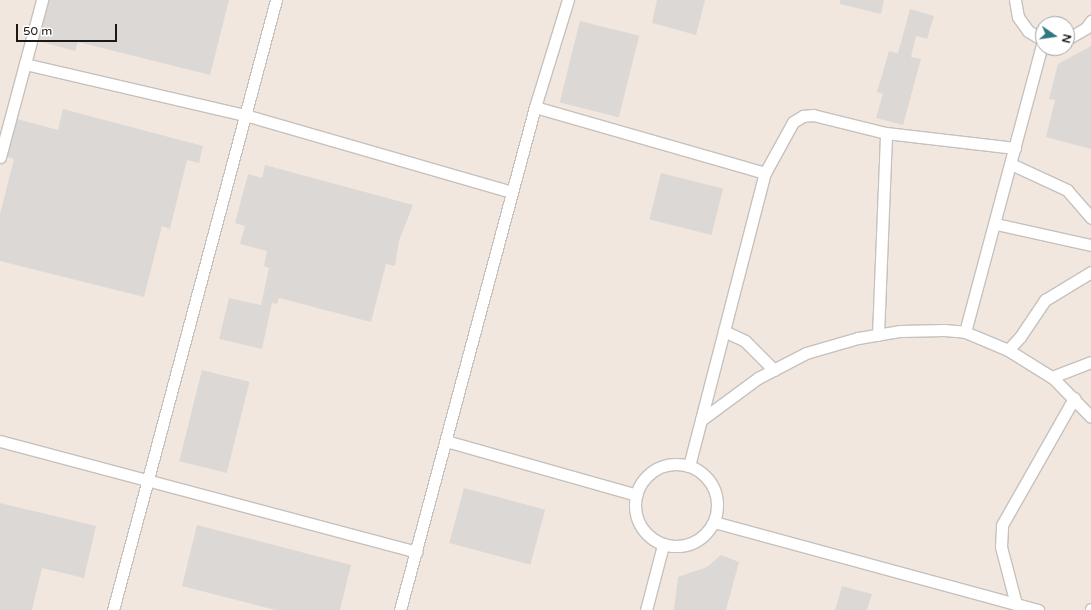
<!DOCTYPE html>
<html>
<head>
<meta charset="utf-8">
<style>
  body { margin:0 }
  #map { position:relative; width:1091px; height:610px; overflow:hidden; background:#f8f4f1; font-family:"Varela Round",sans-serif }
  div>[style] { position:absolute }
  .built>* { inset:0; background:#f1e7df }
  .building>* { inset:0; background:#dcd8d5; transform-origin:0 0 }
  .roads { filter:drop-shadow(1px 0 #c5c1be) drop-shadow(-1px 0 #c5c1be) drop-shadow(0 1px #c5c1be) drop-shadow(0 -1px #c5c1be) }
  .minor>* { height:11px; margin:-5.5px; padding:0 5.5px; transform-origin:5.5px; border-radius:5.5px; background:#fff }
  .minor>.ring { margin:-5.5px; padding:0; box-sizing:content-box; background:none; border:11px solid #fff; border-radius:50% }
  span { translate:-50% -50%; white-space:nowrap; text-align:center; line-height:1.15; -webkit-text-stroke:4px #fff; paint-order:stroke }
  .north { position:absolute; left:1035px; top:16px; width:40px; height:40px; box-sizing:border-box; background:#fff; border:1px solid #a3a3a3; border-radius:50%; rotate:103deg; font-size:11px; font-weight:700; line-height:16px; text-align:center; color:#1a1918 }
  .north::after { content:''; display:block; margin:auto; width:14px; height:18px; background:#307783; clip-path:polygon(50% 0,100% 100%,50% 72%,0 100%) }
  .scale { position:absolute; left:16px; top:24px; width:101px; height:18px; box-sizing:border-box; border:2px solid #1a1918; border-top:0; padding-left:5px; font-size:12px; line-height:14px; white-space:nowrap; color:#1a1918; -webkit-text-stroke:3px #fff; paint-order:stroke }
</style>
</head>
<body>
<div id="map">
  <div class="built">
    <i style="clip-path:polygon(evenodd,0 0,1091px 0,1091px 610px,0 610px,0 0,1043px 24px,1067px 24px,1067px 48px,1043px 48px,1043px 24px)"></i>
  </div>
  <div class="building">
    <i style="clip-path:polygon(49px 0,229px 0,210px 75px,78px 42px,75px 51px,38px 41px)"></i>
    <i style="clip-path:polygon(657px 0,705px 0,696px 35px,652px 23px)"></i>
    <i style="clip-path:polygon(840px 0,884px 0,881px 14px,840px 4px)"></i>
    <i style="clip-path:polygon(910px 9px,934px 16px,927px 39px,916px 36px,911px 57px,921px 59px,903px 125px,876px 118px,883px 94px,877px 92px,889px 51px,898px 53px)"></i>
    <i style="left:580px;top:21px;width:61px;height:84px;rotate:14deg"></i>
    <i style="clip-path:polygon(1091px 46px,1091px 149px,1046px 137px,1055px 100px,1049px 99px,1058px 64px)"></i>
    <i style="clip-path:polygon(63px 109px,203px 146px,199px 163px,187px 160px,170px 229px,162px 226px,144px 297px,0 261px,0 214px,14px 159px,7px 157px,17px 119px,58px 130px)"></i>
    <i style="clip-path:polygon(265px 165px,413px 205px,399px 241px,395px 266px,386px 264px,371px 322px,279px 298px,277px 304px,272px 303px,262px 349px,219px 339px,229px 298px,261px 305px,269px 268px,264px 266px,267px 251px,240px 244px,245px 226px,235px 223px,248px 174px,262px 178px)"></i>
    <i style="left:661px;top:173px;width:64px;height:48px;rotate:14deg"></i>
    <i style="left:202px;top:370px;width:49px;height:94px;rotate:14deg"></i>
    <i style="left:464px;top:488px;width:84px;height:57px;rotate:15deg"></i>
    <i style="clip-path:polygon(0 503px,96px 526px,84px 578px,42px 568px,32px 610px,0 610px)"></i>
    <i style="clip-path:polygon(197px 525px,351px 565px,340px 610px,275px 610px,182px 586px)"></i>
    <i style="clip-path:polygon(721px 555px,739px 562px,726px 610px,674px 610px,678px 577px,707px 567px)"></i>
    <i style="clip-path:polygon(842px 586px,872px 594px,867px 610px,835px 610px)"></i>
  </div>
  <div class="roads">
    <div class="minor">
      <i style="left:1015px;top:0;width:17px;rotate:80deg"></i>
      <i style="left:1018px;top:17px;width:17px;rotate:54deg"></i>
      <i style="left:1028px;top:31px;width:17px;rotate:31deg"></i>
      <i style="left:1067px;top:39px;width:22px;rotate:-30deg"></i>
      <i style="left:1086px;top:28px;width:9px;rotate:-54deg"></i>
      <i style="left:25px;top:64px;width:226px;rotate:13.1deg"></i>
      <i style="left:245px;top:115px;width:278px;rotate:16.1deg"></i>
      <i style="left:535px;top:107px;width:239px;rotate:16deg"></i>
      <i style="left:0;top:157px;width:163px;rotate:-75deg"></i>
      <i style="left:1011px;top:164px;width:62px;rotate:24.9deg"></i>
      <i style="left:1067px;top:190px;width:37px;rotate:49deg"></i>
      <i style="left:996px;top:224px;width:97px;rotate:12.5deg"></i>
      <i style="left:724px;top:331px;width:23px;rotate:25deg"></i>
      <i style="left:745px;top:341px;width:41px;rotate:45deg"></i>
      <i style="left:965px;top:332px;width:301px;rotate:-75deg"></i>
      <i style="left:878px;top:335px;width:202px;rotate:-87.7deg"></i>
      <i style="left:1008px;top:350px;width:18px;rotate:-47deg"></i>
      <i style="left:1020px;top:337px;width:45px;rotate:-56deg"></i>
      <i style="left:1045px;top:300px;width:54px;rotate:-31.3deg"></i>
      <i style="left:1052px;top:377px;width:42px;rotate:-21deg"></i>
      <i style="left:701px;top:420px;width:71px;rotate:-36.4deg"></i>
      <i style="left:758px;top:378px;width:54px;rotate:-27.5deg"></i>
      <i style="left:806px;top:353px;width:54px;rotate:-16.1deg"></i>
      <i style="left:858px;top:338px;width:43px;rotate:-9.5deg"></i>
      <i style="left:900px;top:331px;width:44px;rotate:-1.3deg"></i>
      <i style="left:944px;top:330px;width:21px;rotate:5deg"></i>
      <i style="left:965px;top:332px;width:47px;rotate:22.7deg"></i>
      <i style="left:1008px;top:350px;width:53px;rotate:31.9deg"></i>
      <i style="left:1053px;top:378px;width:54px;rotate:45.7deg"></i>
      <i style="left:0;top:441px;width:431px;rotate:14.9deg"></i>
      <i style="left:446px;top:441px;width:198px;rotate:15.8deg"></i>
      <i class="ring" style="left:635px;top:464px;width:71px;height:71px"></i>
      <i style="left:689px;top:466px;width:303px;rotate:-75.5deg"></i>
      <i style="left:765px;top:173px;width:58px;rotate:-61.2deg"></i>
      <i style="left:793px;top:122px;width:12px;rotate:-31deg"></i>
      <i style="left:803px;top:116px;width:10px;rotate:-6deg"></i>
      <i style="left:813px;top:115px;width:75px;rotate:13.9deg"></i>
      <i style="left:886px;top:133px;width:130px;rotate:6.6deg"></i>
      <i style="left:714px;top:522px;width:336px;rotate:15.2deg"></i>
      <i style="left:1016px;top:604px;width:59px;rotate:-104.7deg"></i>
      <i style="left:1001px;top:547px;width:22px;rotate:-87deg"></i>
      <i style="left:1002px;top:525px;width:146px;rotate:-60.4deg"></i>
      <i style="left:113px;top:610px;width:631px;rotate:-75.04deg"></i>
      <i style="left:400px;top:610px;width:521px;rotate:-74.98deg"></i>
      <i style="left:535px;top:107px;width:112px;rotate:-72.9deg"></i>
      <i style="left:646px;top:610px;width:67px;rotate:-75.3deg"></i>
      <i style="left:1091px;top:610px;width:1px;rotate:-90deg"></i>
    </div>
  </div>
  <div class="north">N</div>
  <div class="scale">50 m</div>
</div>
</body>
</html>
